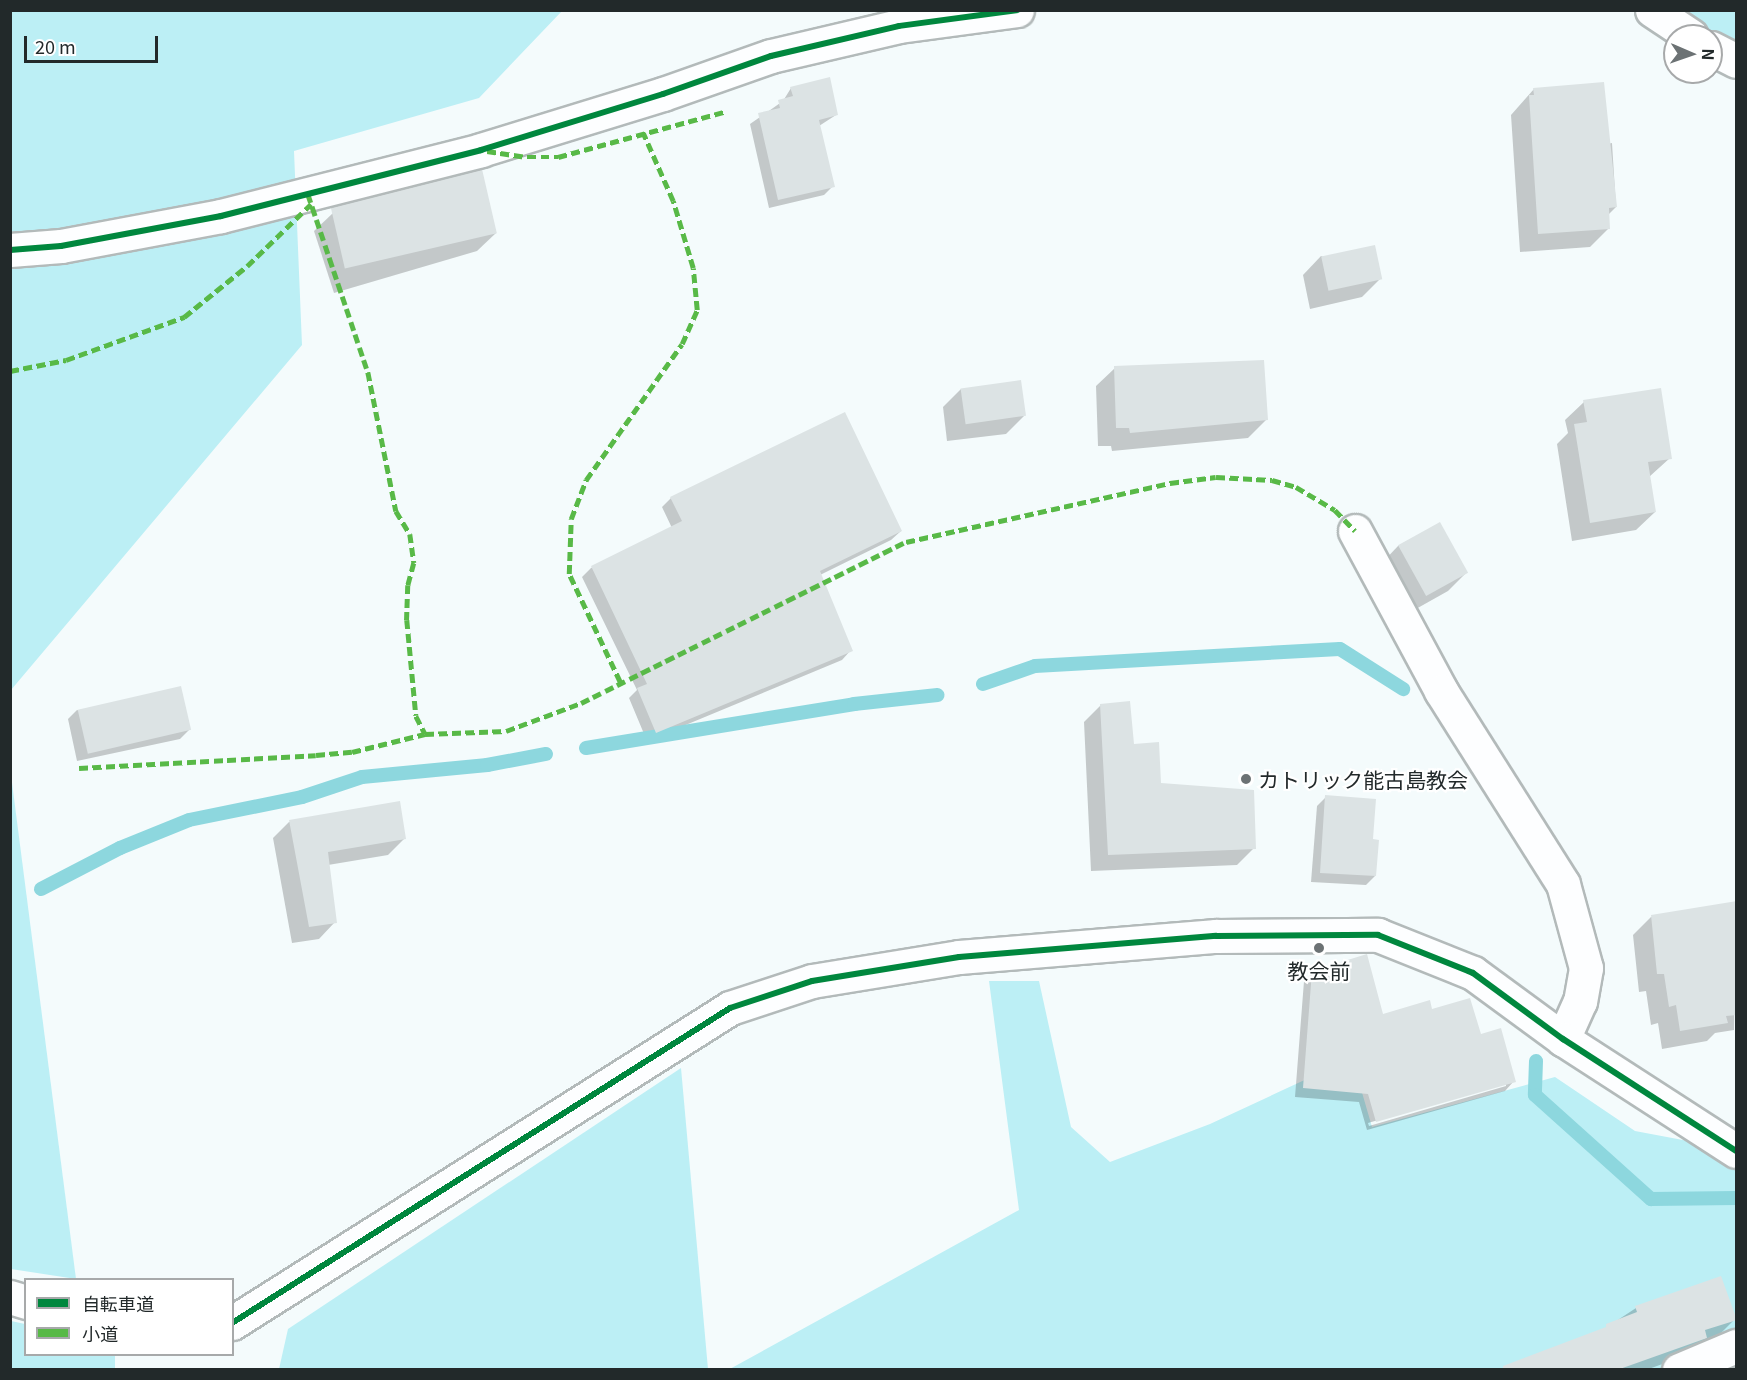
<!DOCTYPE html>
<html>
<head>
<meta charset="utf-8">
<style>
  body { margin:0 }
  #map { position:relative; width:1747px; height:1380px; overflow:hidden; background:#f4fbfc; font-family:Georgia,"Noto Sans JP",serif }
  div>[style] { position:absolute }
  .green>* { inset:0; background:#bceff5 }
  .shadow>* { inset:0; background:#0003 }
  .stream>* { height:14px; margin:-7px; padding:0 7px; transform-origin:7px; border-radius:7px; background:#8dd7de }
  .building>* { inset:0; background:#dce3e4; transform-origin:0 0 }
  .roads { filter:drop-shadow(2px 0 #b3baba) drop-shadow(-2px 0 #b3baba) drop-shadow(0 2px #b3baba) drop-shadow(0 -2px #b3baba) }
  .minor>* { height:33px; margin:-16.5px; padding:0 16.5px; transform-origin:16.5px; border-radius:16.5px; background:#fdfeff }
  .quiet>* { height:4.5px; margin-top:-2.25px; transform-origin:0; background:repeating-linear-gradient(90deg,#58b947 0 9px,transparent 0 13.5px) }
  .cycleway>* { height:6px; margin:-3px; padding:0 3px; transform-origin:3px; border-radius:3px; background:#00873e }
  .dots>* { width:16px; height:16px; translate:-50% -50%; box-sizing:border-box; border:3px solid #fff; border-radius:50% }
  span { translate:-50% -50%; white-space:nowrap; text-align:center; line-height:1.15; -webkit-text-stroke:4.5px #fff; paint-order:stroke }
  .poi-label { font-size:21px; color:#22292a }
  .left { translate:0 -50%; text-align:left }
  .frame { position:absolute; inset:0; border:12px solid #22292a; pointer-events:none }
  .legend { position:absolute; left:24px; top:1278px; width:210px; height:78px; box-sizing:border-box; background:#fff; border:2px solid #a7a9aa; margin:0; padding:8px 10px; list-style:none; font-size:18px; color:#22292a }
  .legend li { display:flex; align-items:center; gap:12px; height:30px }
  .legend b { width:30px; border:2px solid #a7a9aa }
  .north { position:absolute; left:1663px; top:24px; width:60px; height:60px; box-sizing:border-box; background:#fff; border:2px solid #a7a9aa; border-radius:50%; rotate:92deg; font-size:16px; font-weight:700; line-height:24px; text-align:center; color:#22292a }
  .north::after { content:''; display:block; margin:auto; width:21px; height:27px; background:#6c7274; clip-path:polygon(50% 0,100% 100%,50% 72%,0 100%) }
  .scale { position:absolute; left:24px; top:36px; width:134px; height:27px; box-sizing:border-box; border:3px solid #22292a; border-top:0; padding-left:8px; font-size:18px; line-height:21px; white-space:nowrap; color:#22292a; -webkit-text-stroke:4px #fff; paint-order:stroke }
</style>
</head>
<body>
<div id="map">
  <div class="green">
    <i style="clip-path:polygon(11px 11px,562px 11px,479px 98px,294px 151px,302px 345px,11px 690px)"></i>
    <i style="clip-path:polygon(1671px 11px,1736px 11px,1736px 49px,1705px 33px)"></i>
    <i style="clip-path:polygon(11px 775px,76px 1279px,11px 1269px)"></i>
    <i style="clip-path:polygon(989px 981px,1039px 981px,1071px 1127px,1110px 1162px,1210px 1124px,1352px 1058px,1372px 1127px,1555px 1077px,1635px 1131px,1736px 1150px,1736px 1369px,728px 1370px,1019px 1210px)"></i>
    <i style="clip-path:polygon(681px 1068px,708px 1369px,279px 1369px,288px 1329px)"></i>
    <i style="clip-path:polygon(11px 1321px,25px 1324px,26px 1354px,115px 1355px,115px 1369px,11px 1369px)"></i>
  </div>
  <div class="shadow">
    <i style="clip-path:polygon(791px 88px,836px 115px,819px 126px,833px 186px,824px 195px,769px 208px,750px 124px,783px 101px)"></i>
    <i style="clip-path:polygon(1534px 89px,1607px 144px,1612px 143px,1616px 207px,1608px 215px,1608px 229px,1590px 247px,1520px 252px,1511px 115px)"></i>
    <i style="clip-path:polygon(333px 213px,496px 233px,477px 251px,334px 293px,314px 231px)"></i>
    <i style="clip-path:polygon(1321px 256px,1380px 279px,1362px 297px,1310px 309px,1303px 275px)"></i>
    <i style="clip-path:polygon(1115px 368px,1267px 419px,1248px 438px,1112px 451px,1111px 446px,1098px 446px,1096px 386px)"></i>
    <i style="clip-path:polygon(961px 389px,1024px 416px,1006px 434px,947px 441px,943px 407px)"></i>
    <i style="clip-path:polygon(1584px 402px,1670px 458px,1649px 477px,1655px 512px,1636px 530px,1572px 541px,1557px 444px,1568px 433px,1565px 420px)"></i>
    <i style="clip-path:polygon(671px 498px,901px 531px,891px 540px,820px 575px,851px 650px,842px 660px,647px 741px,629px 698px,637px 690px,582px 577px,591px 568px,672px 528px,662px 507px)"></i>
    <i style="clip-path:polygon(1439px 524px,1466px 573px,1448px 591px,1407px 614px,1380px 565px,1398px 546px)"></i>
    <i style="clip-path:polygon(1101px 705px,1160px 785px,1254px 848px,1237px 865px,1091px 871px,1084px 722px)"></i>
    <i style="clip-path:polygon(77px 710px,189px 730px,180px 739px,77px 761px,68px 719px)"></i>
    <i style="clip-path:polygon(1326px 797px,1372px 841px,1375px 876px,1366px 885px,1311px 882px,1317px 806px)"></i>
    <i style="clip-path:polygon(399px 803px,405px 838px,388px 855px,328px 865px,335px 922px,319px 939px,292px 943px,273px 838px,289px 822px)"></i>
    <i style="clip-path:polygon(1651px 917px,1736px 924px,1734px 1030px,1715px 1033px,1707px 1041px,1662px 1049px,1658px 1023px,1651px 1025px,1646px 991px,1639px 992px,1633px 935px)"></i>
    <i style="clip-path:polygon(evenodd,1313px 972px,1382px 1016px,1431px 1010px,1480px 1036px,1514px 1081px,1505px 1091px,1367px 1130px,1359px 1102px,1295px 1097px,1304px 981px,1313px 972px,1506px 1083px,1506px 1086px,1369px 1126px,1368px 1123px,1506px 1083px)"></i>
    <i style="clip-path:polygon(1636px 1308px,1735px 1319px,1717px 1337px,1700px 1343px,1687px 1355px,1646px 1370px,1509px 1370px,1601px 1331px)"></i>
  </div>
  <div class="stream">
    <i style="left:983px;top:684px;width:55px;rotate:-19.1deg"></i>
    <i style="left:1035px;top:666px;width:305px;rotate:-3.2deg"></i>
    <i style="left:1340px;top:649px;width:75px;rotate:32.4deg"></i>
    <i style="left:586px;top:748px;width:272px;rotate:-9.3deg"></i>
    <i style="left:854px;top:704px;width:84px;rotate:-6.1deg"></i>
    <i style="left:41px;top:889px;width:89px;rotate:-27.4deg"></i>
    <i style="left:120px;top:848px;width:74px;rotate:-22.1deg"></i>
    <i style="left:189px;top:820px;width:115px;rotate:-11.5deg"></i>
    <i style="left:302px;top:797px;width:63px;rotate:-18.4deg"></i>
    <i style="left:362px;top:777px;width:126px;rotate:-5.5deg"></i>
    <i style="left:487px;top:765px;width:60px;rotate:-10.6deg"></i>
    <i style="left:1536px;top:1061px;width:34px;rotate:92deg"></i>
    <i style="left:1535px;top:1095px;width:156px;rotate:41.9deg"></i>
    <i style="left:1651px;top:1199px;width:85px;rotate:-0.7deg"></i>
  </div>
  <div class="building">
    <i style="clip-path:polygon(830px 77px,838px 115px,819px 120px,835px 187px,778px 200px,758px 113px,780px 108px,778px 100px,793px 96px,790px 87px)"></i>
    <i style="clip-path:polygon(1604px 82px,1617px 207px,1609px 208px,1610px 229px,1538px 234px,1529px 95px,1534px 95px,1533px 88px)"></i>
    <i style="left:482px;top:169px;width:66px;height:156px;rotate:77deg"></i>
    <i style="left:1375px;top:245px;width:35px;height:55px;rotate:78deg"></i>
    <i style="clip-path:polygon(1264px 360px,1268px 420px,1130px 433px,1129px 428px,1116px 428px,1114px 366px)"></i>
    <i style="left:1021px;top:380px;width:36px;height:61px;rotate:82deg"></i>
    <i style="clip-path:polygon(1661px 388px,1672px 459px,1648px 462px,1656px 512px,1590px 523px,1574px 424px,1587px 422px,1583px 400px)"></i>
    <i style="clip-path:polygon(845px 412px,902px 531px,820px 571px,853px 651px,656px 733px,637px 688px,647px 684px,591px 566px,682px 521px,670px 497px)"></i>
    <i style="left:1440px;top:522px;width:58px;height:48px;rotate:61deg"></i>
    <i style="left:181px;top:686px;width:45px;height:106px;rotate:77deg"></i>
    <i style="clip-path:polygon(1130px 701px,1134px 744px,1159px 742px,1161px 783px,1254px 790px,1256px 849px,1108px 855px,1100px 704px)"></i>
    <i style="clip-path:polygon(1325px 795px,1376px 799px,1373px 839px,1379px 840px,1376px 876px,1320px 873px)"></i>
    <i style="clip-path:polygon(400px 801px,406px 839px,328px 852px,337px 923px,309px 927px,289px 820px)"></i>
    <i style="clip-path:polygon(1737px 901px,1737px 1015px,1726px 1016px,1728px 1023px,1680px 1031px,1676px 1005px,1669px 1007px,1664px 974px,1657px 974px,1651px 915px)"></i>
    <i style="clip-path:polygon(1367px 954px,1383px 1014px,1430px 1000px,1432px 1009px,1470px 998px,1481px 1034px,1501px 1028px,1516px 1082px,1376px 1122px,1368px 1094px,1303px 1088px,1312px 971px)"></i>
    <i style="clip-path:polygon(1721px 1276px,1737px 1320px,1705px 1330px,1707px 1338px,1617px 1370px,1503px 1370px,1503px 1366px,1606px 1327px,1606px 1324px,1637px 1312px,1635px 1306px)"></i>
  </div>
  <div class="roads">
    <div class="minor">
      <i style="left:1652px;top:10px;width:47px;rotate:33.7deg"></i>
      <i style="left:1711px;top:48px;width:28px;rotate:27deg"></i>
      <i style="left:10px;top:250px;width:51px;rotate:-4.5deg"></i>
      <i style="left:61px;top:246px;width:163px;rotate:-10.6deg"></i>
      <i style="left:221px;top:216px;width:268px;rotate:-14.2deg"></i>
      <i style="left:481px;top:150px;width:190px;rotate:-17.1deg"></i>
      <i style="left:663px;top:94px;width:114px;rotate:-19.4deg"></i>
      <i style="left:771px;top:56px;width:131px;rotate:-13.2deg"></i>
      <i style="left:899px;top:26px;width:119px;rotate:-7.7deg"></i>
      <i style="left:1355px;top:531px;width:182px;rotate:61.7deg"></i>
      <i style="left:1441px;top:691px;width:228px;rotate:57.7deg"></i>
      <i style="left:1563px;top:884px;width:87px;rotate:74.7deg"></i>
      <i style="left:1586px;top:968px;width:34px;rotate:100deg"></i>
      <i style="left:1580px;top:1001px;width:42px;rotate:114.1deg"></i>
      <i style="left:10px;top:1297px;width:17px;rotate:17deg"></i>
      <i style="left:232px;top:1323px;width:589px;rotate:-32.31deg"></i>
      <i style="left:730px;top:1008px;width:86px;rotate:-18.2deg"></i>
      <i style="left:812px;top:981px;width:149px;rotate:-9.3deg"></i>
      <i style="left:959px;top:957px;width:258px;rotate:-4.7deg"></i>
      <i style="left:1216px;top:936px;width:162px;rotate:-0.4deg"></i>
      <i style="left:1378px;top:935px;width:102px;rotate:21.8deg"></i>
      <i style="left:1473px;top:973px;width:112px;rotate:36.3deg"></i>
      <i style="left:1563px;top:1039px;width:206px;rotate:32.9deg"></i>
      <i style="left:1679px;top:1370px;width:62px;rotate:-22.8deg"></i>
    </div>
  </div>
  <div class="quiet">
    <i style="left:487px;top:151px;width:40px;rotate:8.5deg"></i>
    <i style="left:527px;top:157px;width:31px"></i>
    <i style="left:558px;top:157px;width:172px;rotate:-15.2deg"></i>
    <i style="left:308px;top:194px;width:188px;rotate:71.4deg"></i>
    <i style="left:368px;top:372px;width:142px;rotate:78.6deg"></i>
    <i style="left:396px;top:511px;width:27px;rotate:59deg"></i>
    <i style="left:410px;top:534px;width:29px;rotate:82deg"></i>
    <i style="left:414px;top:563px;width:23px;rotate:105deg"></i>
    <i style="left:408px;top:585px;width:35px;rotate:92deg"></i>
    <i style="left:407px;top:620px;width:96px;rotate:84.6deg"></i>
    <i style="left:416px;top:716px;width:20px;rotate:63deg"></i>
    <i style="left:10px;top:371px;width:57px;rotate:-11.1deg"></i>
    <i style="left:66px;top:360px;width:126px;rotate:-20deg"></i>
    <i style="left:184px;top:317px;width:81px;rotate:-39deg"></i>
    <i style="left:247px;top:266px;width:89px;rotate:-44.1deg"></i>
    <i style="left:620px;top:682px;width:119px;rotate:-115.3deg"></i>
    <i style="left:569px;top:574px;width:55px;rotate:-87.9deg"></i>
    <i style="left:571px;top:519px;width:42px;rotate:-69deg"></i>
    <i style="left:586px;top:480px;width:166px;rotate:-54.8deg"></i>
    <i style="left:682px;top:344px;width:37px;rotate:-66deg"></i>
    <i style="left:697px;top:310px;width:42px;rotate:-95.4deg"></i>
    <i style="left:693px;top:268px;width:70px;rotate:-106.6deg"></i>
    <i style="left:673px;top:201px;width:74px;rotate:-113.8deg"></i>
    <i style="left:79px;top:768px;width:237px;rotate:-3.1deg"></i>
    <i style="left:316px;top:755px;width:36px;rotate:-5deg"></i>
    <i style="left:352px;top:752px;width:75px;rotate:-13.9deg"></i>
    <i style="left:425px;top:734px;width:81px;rotate:-2.1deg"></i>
    <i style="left:506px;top:731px;width:80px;rotate:-20.5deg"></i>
    <i style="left:581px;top:703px;width:363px;rotate:-26.4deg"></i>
    <i style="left:906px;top:542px;width:271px;rotate:-12.6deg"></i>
    <i style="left:1170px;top:483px;width:46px;rotate:-7.4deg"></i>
    <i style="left:1216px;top:477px;width:56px;rotate:3.1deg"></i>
    <i style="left:1272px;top:480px;width:25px;rotate:16deg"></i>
    <i style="left:1296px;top:487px;width:45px;rotate:30.5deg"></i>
    <i style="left:1335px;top:510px;width:29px;rotate:46deg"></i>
  </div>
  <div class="cycleway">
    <i style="left:10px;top:250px;width:51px;rotate:-4.5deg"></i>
    <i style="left:61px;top:246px;width:163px;rotate:-10.6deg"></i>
    <i style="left:221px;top:216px;width:268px;rotate:-14.2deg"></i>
    <i style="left:481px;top:150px;width:190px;rotate:-17.1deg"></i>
    <i style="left:663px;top:94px;width:114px;rotate:-19.4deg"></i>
    <i style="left:771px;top:56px;width:131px;rotate:-13.2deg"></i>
    <i style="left:899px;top:26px;width:119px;rotate:-7.7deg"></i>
    <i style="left:232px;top:1323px;width:589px;rotate:-32.31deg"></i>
    <i style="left:730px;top:1008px;width:86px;rotate:-18.2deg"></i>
    <i style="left:812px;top:981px;width:149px;rotate:-9.3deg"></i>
    <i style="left:959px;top:957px;width:258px;rotate:-4.7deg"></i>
    <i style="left:1216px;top:936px;width:162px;rotate:-0.4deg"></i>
    <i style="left:1378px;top:935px;width:102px;rotate:21.8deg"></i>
    <i style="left:1473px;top:973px;width:112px;rotate:36.3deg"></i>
    <i style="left:1563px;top:1039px;width:206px;rotate:32.9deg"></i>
  </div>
  <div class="dots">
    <i style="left:1246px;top:779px;background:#6c7274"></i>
    <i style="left:1319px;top:948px;background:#6c7274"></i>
  </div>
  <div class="poi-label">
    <span class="left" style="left:1258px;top:779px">カトリック能古島教会</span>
    <span style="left:1319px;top:970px">教会前</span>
  </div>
  <div class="frame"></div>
  <ul class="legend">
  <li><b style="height:8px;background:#00873e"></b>自転車道</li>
  <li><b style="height:8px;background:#58b947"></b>小道</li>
  </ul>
  <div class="north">N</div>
  <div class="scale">20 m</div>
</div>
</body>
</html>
